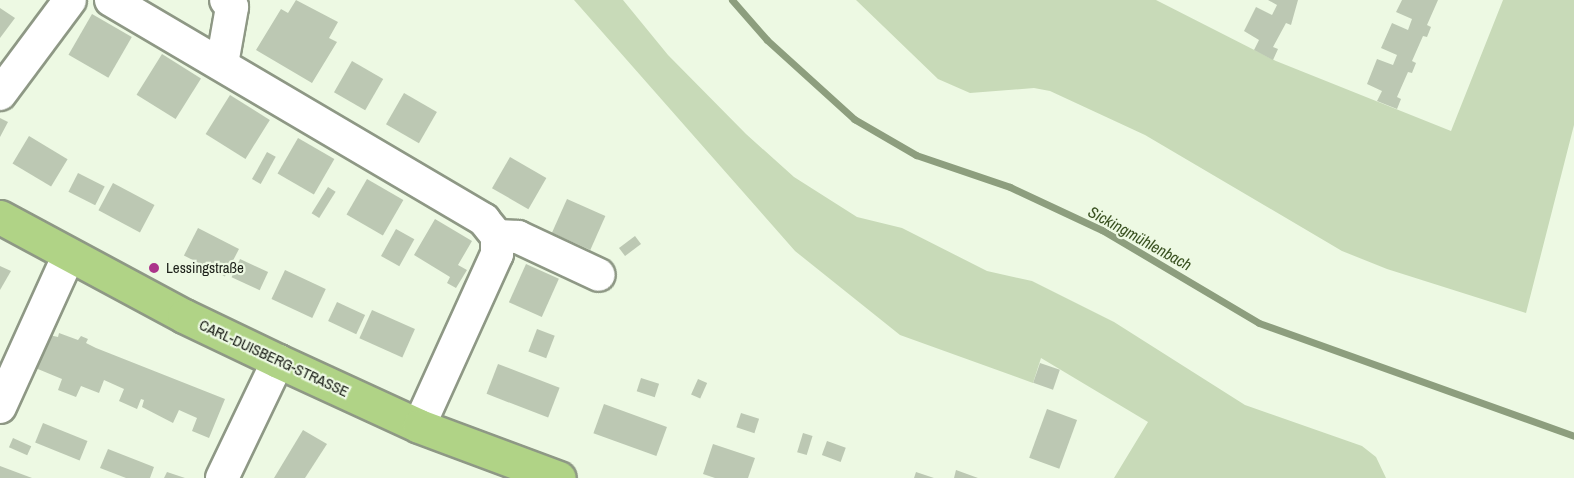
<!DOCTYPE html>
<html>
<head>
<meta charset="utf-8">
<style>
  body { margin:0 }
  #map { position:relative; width:1574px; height:478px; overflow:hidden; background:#edf9e3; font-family:"Archivo Narrow",sans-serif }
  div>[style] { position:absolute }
  .green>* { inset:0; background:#c8dab8 }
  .stream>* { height:7px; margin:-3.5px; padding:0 3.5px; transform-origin:3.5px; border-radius:3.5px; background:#8d9e7e }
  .building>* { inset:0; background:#bcc8b3; transform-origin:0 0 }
  .roads { filter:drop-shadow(2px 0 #8e9885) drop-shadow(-2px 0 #8e9885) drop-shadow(0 2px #8e9885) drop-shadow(0 -2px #8e9885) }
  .minor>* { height:32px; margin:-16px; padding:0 16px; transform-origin:16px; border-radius:16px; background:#fff }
  .major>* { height:33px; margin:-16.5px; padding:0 16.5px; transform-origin:16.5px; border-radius:16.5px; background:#b0d386 }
  .dots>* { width:16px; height:16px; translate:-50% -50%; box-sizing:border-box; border:3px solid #edf9e3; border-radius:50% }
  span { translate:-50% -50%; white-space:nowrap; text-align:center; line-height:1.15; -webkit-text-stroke:4.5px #edf9e3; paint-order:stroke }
  .poi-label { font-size:15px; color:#1c2019 }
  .left { translate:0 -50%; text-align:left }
  .street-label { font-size:15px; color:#1c2019 }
  .water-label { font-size:16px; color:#395120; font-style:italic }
</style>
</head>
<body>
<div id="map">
  <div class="green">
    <i style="clip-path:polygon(574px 0,623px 0,668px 55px,746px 134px,794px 177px,857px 217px,902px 228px,987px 271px,1032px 281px,1114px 322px,1245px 405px,1362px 446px,1376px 457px,1386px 478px,1114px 478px,1148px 422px,1041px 358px,1033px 383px,900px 335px,795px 251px)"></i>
    <i style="clip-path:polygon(856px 0,1156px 0,1276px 61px,1451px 131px,1503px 0,1574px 0,1574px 125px,1526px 313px,1387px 269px,1342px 251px,1145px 135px,1050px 91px,1034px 88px,970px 93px,938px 79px)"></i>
  </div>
  <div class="stream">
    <i style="left:732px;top:0;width:53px;rotate:48.8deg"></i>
    <i style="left:767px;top:40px;width:118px;rotate:42.2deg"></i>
    <i style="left:854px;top:119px;width:72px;rotate:30.1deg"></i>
    <i style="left:916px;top:155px;width:99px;rotate:18.8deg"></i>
    <i style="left:1010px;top:187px;width:102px;rotate:25.1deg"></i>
    <i style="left:1102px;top:230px;width:182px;rotate:30.6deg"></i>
    <i style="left:1259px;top:323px;width:335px;rotate:19.7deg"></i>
  </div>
  <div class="building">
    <i style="clip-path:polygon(296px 0,338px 22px,329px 38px,337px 42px,312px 83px,256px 50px,281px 9px,288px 13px)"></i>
    <i style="clip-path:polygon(1268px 0,1298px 0,1291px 25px,1286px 23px,1273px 47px,1278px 49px,1273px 60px,1254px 50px,1259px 40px,1244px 31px,1256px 7px,1272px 15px,1277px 5px)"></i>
    <i style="clip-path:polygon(1402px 0,1438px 0,1427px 25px,1431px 27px,1427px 37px,1423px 36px,1412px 61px,1416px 63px,1412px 73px,1408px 72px,1397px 97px,1401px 99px,1397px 109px,1377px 101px,1382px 91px,1367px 84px,1377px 59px,1393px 65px,1397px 55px,1381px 48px,1392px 23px,1408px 30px,1412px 19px,1396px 12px)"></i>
    <i style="clip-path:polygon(0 8px,15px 18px,0 38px)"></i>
    <i style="left:92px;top:14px;width:46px;height:47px;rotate:30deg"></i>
    <i style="left:162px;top:54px;width:46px;height:48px;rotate:32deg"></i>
    <i style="left:352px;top:61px;width:36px;height:36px;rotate:30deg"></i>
    <i style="left:404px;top:93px;width:38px;height:36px;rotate:30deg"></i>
    <i style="left:230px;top:95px;width:47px;height:46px;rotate:32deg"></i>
    <i style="clip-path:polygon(0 118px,8px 122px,0 137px)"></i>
    <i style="left:29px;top:136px;width:45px;height:32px;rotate:31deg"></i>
    <i style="left:298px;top:138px;width:42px;height:41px;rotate:30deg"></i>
    <i style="left:267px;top:152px;width:10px;height:31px;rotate:29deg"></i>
    <i style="left:510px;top:157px;width:42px;height:36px;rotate:30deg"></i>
    <i style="left:78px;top:173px;width:30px;height:21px;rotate:27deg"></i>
    <i style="left:367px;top:179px;width:42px;height:41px;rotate:30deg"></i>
    <i style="left:113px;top:183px;width:47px;height:31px;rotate:28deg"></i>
    <i style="left:328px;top:187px;width:9px;height:31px;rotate:32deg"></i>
    <i style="left:567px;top:199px;width:42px;height:37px;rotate:24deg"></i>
    <i style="clip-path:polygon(435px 219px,472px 241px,458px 265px,467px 270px,456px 288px,447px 283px,450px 277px,414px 255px)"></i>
    <i style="left:198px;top:228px;width:46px;height:31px;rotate:27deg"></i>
    <i style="left:396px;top:229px;width:21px;height:31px;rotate:29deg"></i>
    <i style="left:635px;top:236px;width:10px;height:20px;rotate:53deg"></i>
    <i style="left:240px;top:259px;width:31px;height:20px;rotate:25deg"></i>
    <i style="left:526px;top:264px;width:36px;height:42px;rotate:24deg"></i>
    <i style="clip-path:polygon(0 266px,11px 271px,0 290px)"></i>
    <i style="left:285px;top:270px;width:45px;height:32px;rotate:25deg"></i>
    <i style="left:337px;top:302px;width:31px;height:21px;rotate:25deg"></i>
    <i style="left:372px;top:310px;width:47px;height:31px;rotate:24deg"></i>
    <i style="left:537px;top:329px;width:19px;height:24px;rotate:21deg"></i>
    <i style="clip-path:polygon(59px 333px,78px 340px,81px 336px,88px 339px,86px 343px,96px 348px,225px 399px,209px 438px,192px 431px,197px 418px,179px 410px,173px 423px,142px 407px,144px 400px,141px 399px,137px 409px,119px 401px,124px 389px,104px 380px,99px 393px,81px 386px,76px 397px,58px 390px,62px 379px,33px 367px,45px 334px,58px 337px)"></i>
    <i style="left:1040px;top:363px;width:21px;height:21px;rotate:19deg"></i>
    <i style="left:498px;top:364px;width:66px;height:32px;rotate:21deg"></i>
    <i style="left:641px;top:378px;width:19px;height:14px;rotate:18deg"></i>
    <i style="left:698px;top:379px;width:10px;height:17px;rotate:24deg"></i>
    <i style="left:604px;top:404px;width:67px;height:31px;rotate:20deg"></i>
    <i style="left:1047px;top:409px;width:32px;height:52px;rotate:20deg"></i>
    <i style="left:741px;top:413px;width:19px;height:15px;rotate:18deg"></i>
    <i style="left:43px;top:423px;width:48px;height:21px;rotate:22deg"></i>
    <i style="clip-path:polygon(303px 430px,327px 444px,305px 478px,274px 478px)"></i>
    <i style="left:803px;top:433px;width:10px;height:20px;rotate:17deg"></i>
    <i style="left:13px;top:438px;width:20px;height:10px;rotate:24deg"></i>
    <i style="left:827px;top:441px;width:20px;height:15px;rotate:20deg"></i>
    <i style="clip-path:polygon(713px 444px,755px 458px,748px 478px,715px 478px,703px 474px)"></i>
    <i style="clip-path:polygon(108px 449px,154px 467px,150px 478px,126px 478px,100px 468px)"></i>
    <i style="clip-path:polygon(0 466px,32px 478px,0 478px)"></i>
    <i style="clip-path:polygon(956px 470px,978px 478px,954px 478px)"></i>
    <i style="clip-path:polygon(167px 472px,185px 478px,164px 478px)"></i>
    <i style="clip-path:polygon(916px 472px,934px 478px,914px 478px)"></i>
  </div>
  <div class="roads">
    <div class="minor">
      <i style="left:111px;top:0;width:433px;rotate:30.5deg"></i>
      <i style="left:484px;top:220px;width:21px;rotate:51deg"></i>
      <i style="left:497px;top:236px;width:18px;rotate:90deg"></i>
      <i style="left:497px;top:254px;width:189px;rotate:114.4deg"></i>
      <i style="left:222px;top:64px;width:58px;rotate:-80deg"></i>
      <i style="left:232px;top:7px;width:9px;rotate:-131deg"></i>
      <i style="left:0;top:94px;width:117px;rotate:-53.3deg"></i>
      <i style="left:497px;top:236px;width:21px;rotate:3deg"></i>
      <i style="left:518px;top:237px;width:89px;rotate:25.1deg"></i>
      <i style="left:0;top:407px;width:167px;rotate:-65.6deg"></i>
      <i style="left:222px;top:478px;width:130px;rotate:-64.4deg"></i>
    </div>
    <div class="major">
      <i style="left:0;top:217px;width:209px;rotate:28.3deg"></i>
      <i style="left:184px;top:316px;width:104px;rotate:25.6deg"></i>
      <i style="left:278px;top:361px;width:155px;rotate:24.7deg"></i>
      <i style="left:419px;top:426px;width:149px;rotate:20.4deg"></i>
    </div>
  </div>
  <div class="dots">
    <i style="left:154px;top:268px;background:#ab348a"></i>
  </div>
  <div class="poi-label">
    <span class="left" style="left:166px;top:268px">Lessingstraße</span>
  </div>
  <div class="street-label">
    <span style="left:274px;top:358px;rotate:25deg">CARL-DUISBERG-STRASSE</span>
  </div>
  <div class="water-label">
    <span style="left:1140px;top:238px;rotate:29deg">Sickingmühlenbach</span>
  </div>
</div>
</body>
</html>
